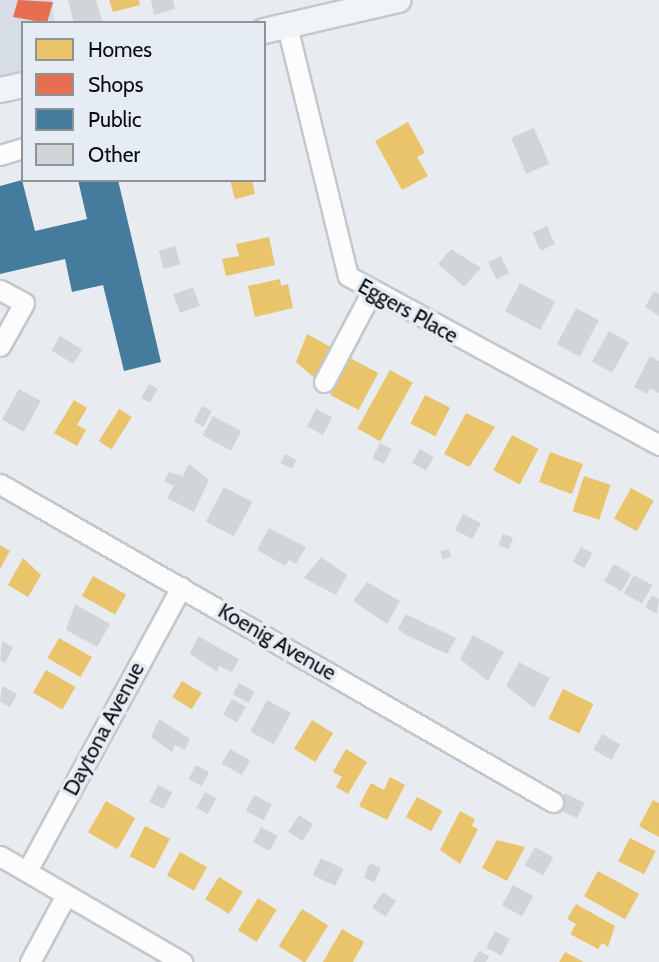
<!DOCTYPE html>
<html>
<head>
<meta charset="utf-8">
<style>
  body { margin:0 }
  #map { position:relative; width:659px; height:962px; overflow:hidden; background:#e8ecf0; font-family:Cabin,sans-serif }
  div>[style] { position:absolute }
  .built>* { inset:0; background:#d6dde6 }
  .homes>* { inset:0; background:#e9c46a; transform-origin:0 0 }
  .shops>* { inset:0; background:#e76f51 }
  .public>* { inset:0; background:#457b9d }
  .building>* { inset:0; background:#d2d5d8; transform-origin:0 0 }
  .roads { filter:drop-shadow(2px 0 #c5c8cb) drop-shadow(-2px 0 #c5c8cb) drop-shadow(0 2px #c5c8cb) drop-shadow(0 -2px #c5c8cb) }
  .minor>* { height:19px; margin:-9.5px; padding:0 9.5px; transform-origin:9.5px; border-radius:9.5px; background:#fcfcfd }
  .major>* { height:24px; margin:-12px; padding:0 12px; transform-origin:12px; border-radius:12px; background:#f0f3f7 }
  span { translate:-50% -50%; white-space:nowrap; text-align:center; line-height:1.15; -webkit-text-stroke:7px #e5ecf3; paint-order:stroke }
  .street-label { font-size:21px; color:#0b0e10 }
  .legend { position:absolute; left:21px; top:21px; width:245px; height:161px; box-sizing:border-box; background:#e5ecf3; border:2px solid #8e9398; margin:0; padding:9px 12px; list-style:none; font-size:21px; color:#0b0e10 }
  .legend li { display:flex; align-items:center; gap:14px; height:35px }
  .legend b { width:35px; border:2px solid #8e9398 }
</style>
</head>
<body>
<div id="map">
  <div class="built">
    <i style="clip-path:polygon(0 0,52px 0,55px 23px,23px 23px,23px 85px,0 90px)"></i>
  </div>
  <div class="homes">
    <i style="clip-path:polygon(109px 0,139px 0,140px 5px,113px 12px)"></i>
    <i style="clip-path:polygon(408px 122px,425px 153px,417px 157px,428px 176px,402px 190px,375px 141px)"></i>
    <i style="clip-path:polygon(230px 180px,252px 180px,255px 194px,235px 199px)"></i>
    <i style="clip-path:polygon(269px 237px,275px 265px,226px 276px,222px 259px,239px 256px,236px 244px)"></i>
    <i style="clip-path:polygon(280px 279px,281px 286px,288px 284px,293px 308px,255px 317px,248px 286px)"></i>
    <i style="clip-path:polygon(307px 334px,336px 350px,319px 382px,296px 362px)"></i>
    <i style="left:350px;top:358px;width:32px;height:42px;rotate:28deg"></i>
    <i style="left:390px;top:370px;width:26px;height:67px;rotate:29deg"></i>
    <i style="left:425px;top:395px;width:28px;height:32px;rotate:27deg"></i>
    <i style="clip-path:polygon(74px 400px,87px 408px,77px 425px,86px 430px,77px 446px,54px 433px)"></i>
    <i style="left:119px;top:409px;width:15px;height:38px;rotate:32deg"></i>
    <i style="clip-path:polygon(466px 413px,495px 427px,469px 467px,444px 454px)"></i>
    <i style="left:512px;top:435px;width:30px;height:40px;rotate:28deg"></i>
    <i style="left:550px;top:452px;width:35px;height:32px;rotate:20deg"></i>
    <i style="left:584px;top:476px;width:28px;height:37px;rotate:18deg"></i>
    <i style="left:631px;top:488px;width:26px;height:35px;rotate:29deg"></i>
    <i style="clip-path:polygon(0 545px,10px 551px,0 569px)"></i>
    <i style="clip-path:polygon(23px 558px,41px 575px,28px 597px,8px 585px)"></i>
    <i style="left:93px;top:576px;width:38px;height:23px;rotate:29deg"></i>
    <i style="left:59px;top:638px;width:38px;height:23px;rotate:30deg"></i>
    <i style="left:46px;top:670px;width:34px;height:26px;rotate:30deg"></i>
    <i style="left:182px;top:681px;width:23px;height:19px;rotate:31deg"></i>
    <i style="left:563px;top:689px;width:34px;height:33px;rotate:26deg"></i>
    <i style="left:312px;top:720px;width:25px;height:34px;rotate:32deg"></i>
    <i style="clip-path:polygon(346px 749px,367px 762px,348px 794px,336px 787px,342px 777px,333px 772px)"></i>
    <i style="clip-path:polygon(390px 777px,405px 785px,387px 820px,359px 806px,371px 783px,384px 790px)"></i>
    <i style="left:417px;top:797px;width:29px;height:23px;rotate:29deg"></i>
    <i style="clip-path:polygon(653px 800px,659px 803px,659px 837px,639px 826px)"></i>
    <i style="left:106px;top:801px;width:34px;height:36px;rotate:30deg"></i>
    <i style="clip-path:polygon(460px 811px,475px 819px,472px 826px,478px 829px,460px 864px,440px 850px)"></i>
    <i style="left:145px;top:826px;width:28px;height:34px;rotate:27deg"></i>
    <i style="left:630px;top:838px;width:29px;height:26px;rotate:27deg"></i>
    <i style="clip-path:polygon(497px 840px,525px 847px,507px 881px,482px 868px)"></i>
    <i style="left:180px;top:852px;width:31px;height:27px;rotate:29deg"></i>
    <i style="left:598px;top:871px;width:47px;height:29px;rotate:29deg"></i>
    <i style="left:219px;top:877px;width:28px;height:26px;rotate:32deg"></i>
    <i style="left:258px;top:898px;width:22px;height:38px;rotate:32deg"></i>
    <i style="clip-path:polygon(576px 904px,615px 926px,608px 947px,602px 943px,598px 949px,570px 934px,576px 924px,567px 919px)"></i>
    <i style="left:302px;top:909px;width:31px;height:44px;rotate:32deg"></i>
    <i style="clip-path:polygon(342px 929px,364px 942px,353px 962px,323px 962px)"></i>
    <i style="clip-path:polygon(565px 952px,584px 962px,559px 962px)"></i>
  </div>
  <div class="shops">
    <i style="clip-path:polygon(18px 0,53px 2px,47px 23px,13px 17px)"></i>
  </div>
  <div class="public">
    <i style="clip-path:polygon(22px 180px,35px 231px,87px 219px,78px 180px,118px 180px,161px 362px,124px 371px,103px 285px,72px 292px,65px 259px,0 274px,0 186px)"></i>
  </div>
  <div class="building">
    <i style="clip-path:polygon(68px 0,96px 0,102px 21px,74px 23px)"></i>
    <i style="clip-path:polygon(151px 0,173px 0,175px 9px,154px 15px)"></i>
    <i style="left:534px;top:128px;width:39px;height:25px;rotate:67deg"></i>
    <i style="left:547px;top:226px;width:20px;height:16px;rotate:66deg"></i>
    <i style="left:175px;top:246px;width:19px;height:17px;rotate:74deg"></i>
    <i style="clip-path:polygon(451px 249px,481px 268px,464px 287px,438px 264px)"></i>
    <i style="left:501px;top:256px;width:19px;height:14px;rotate:65deg"></i>
    <i style="left:520px;top:283px;width:40px;height:32px;rotate:28deg"></i>
    <i style="left:193px;top:287px;width:20px;height:21px;rotate:70deg"></i>
    <i style="clip-path:polygon(654px 291px,659px 294px,659px 316px,645px 307px)"></i>
    <i style="left:576px;top:308px;width:26px;height:41px;rotate:28deg"></i>
    <i style="left:609px;top:331px;width:23px;height:35px;rotate:29deg"></i>
    <i style="left:60px;top:336px;width:26px;height:17px;rotate:31deg"></i>
    <i style="clip-path:polygon(650px 356px,659px 361px,659px 393px,650px 388px,647px 394px,634px 387px)"></i>
    <i style="left:149px;top:384px;width:10px;height:16px;rotate:29deg"></i>
    <i style="left:19px;top:389px;width:25px;height:35px;rotate:29deg"></i>
    <i style="left:202px;top:406px;width:11px;height:18px;rotate:27deg"></i>
    <i style="left:316px;top:409px;width:18px;height:20px;rotate:27deg"></i>
    <i style="left:213px;top:416px;width:32px;height:22px;rotate:28deg"></i>
    <i style="left:380px;top:443px;width:13px;height:17px;rotate:27deg"></i>
    <i style="left:420px;top:449px;width:16px;height:16px;rotate:30deg"></i>
    <i style="left:285px;top:454px;width:13px;height:10px;rotate:27deg"></i>
    <i style="clip-path:polygon(189px 464px,209px 480px,194px 512px,167px 498px,174px 486px,164px 481px,169px 472px,183px 476px)"></i>
    <i style="left:224px;top:487px;width:32px;height:39px;rotate:28deg"></i>
    <i style="left:463px;top:514px;width:20px;height:18px;rotate:27deg"></i>
    <i style="clip-path:polygon(269px 528px,306px 547px,296px 564px,289px 560px,285px 566px,257px 550px)"></i>
    <i style="left:503px;top:534px;width:11px;height:12px;rotate:22deg"></i>
    <i style="left:581px;top:547px;width:13px;height:17px;rotate:29deg"></i>
    <i style="left:449px;top:549px;width:8px;height:9px;rotate:76deg"></i>
    <i style="clip-path:polygon(321px 557px,347px 575px,336px 595px,304px 578px)"></i>
    <i style="left:614px;top:564px;width:20px;height:20px;rotate:30deg"></i>
    <i style="left:634px;top:575px;width:21px;height:21px;rotate:29deg"></i>
    <i style="clip-path:polygon(367px 582px,400px 601px,387px 624px,353px 601px)"></i>
    <i style="clip-path:polygon(652px 595px,659px 599px,657px 614px,645px 607px)"></i>
    <i style="clip-path:polygon(75px 604px,110px 624px,97px 647px,66px 630px)"></i>
    <i style="clip-path:polygon(406px 614px,456px 638px,447px 654px,404px 634px,398px 628px)"></i>
    <i style="clip-path:polygon(473px 635px,504px 652px,488px 681px,460px 659px)"></i>
    <i style="clip-path:polygon(198px 636px,239px 659px,232px 672px,219px 666px,217px 672px,190px 654px)"></i>
    <i style="clip-path:polygon(2px 641px,13px 647px,5px 663px,0 660px)"></i>
    <i style="clip-path:polygon(519px 662px,550px 678px,534px 708px,506px 686px)"></i>
    <i style="left:239px;top:683px;width:18px;height:13px;rotate:29deg"></i>
    <i style="clip-path:polygon(2px 686px,17px 694px,10px 707px,0 702px)"></i>
    <i style="left:232px;top:699px;width:16px;height:18px;rotate:30deg"></i>
    <i style="left:267px;top:700px;width:27px;height:36px;rotate:28deg"></i>
    <i style="clip-path:polygon(159px 719px,190px 739px,185px 750px,175px 745px,172px 752px,151px 737px)"></i>
    <i style="left:602px;top:734px;width:21px;height:18px;rotate:29deg"></i>
    <i style="left:230px;top:749px;width:23px;height:17px;rotate:29deg"></i>
    <i style="left:196px;top:765px;width:15px;height:16px;rotate:28deg"></i>
    <i style="left:158px;top:785px;width:16px;height:19px;rotate:27deg"></i>
    <i style="left:205px;top:792px;width:13px;height:18px;rotate:29deg"></i>
    <i style="left:565px;top:793px;width:22px;height:17px;rotate:27deg"></i>
    <i style="left:254px;top:795px;width:20px;height:18px;rotate:27deg"></i>
    <i style="left:299px;top:815px;width:17px;height:20px;rotate:33deg"></i>
    <i style="left:261px;top:827px;width:19px;height:17px;rotate:28deg"></i>
    <i style="left:535px;top:847px;width:21px;height:21px;rotate:29deg"></i>
    <i style="left:321px;top:858px;width:25px;height:19px;rotate:26deg"></i>
    <i style="left:370px;top:863px;width:12px;height:16px;rotate:24deg"></i>
    <i style="left:513px;top:885px;width:23px;height:23px;rotate:29deg"></i>
    <i style="left:383px;top:892px;width:16px;height:19px;rotate:35deg"></i>
    <i style="left:495px;top:931px;width:17px;height:19px;rotate:28deg"></i>
    <i style="clip-path:polygon(479px 951px,489px 956px,486px 962px,473px 962px)"></i>
  </div>
  <div class="roads">
    <div class="minor">
      <i style="left:287px;top:26px;width:257px;rotate:76.3deg"></i>
      <i style="left:348px;top:276px;width:354px;rotate:28.5deg"></i>
      <i style="left:0;top:155px;width:24px;rotate:-17deg"></i>
      <i style="left:0;top:290px;width:27px;rotate:28deg"></i>
      <i style="left:24px;top:303px;width:49px;rotate:119.2deg"></i>
      <i style="left:324px;top:382px;width:101px;rotate:-62.2deg"></i>
      <i style="left:0;top:484px;width:638px;rotate:29.9deg"></i>
      <i style="left:0;top:856px;width:211px;rotate:30.2deg"></i>
      <i style="left:27px;top:871px;width:323px;rotate:-61.5deg"></i>
      <i style="left:30px;top:962px;width:76px;rotate:-61.8deg"></i>
    </div>
    <div class="major">
      <i style="left:264px;top:31px;width:138px;rotate:-13deg"></i>
      <i style="left:0;top:90px;width:24px;rotate:-12deg"></i>
    </div>
  </div>
  <div class="street-label">
    <span style="left:408px;top:311px;rotate:29deg">Eggers Place</span>
    <span style="left:277px;top:642px;rotate:30deg">Koenig Avenue</span>
    <span style="left:104px;top:729px;rotate:-62deg">Daytona Avenue</span>
  </div>
  <ul class="legend">
  <li><b style="height:19px;background:#e9c46a"></b>Homes</li>
  <li><b style="height:19px;background:#e76f51"></b>Shops</li>
  <li><b style="height:19px;background:#457b9d"></b>Public</li>
  <li><b style="height:19px;background:#d2d5d8"></b>Other</li>
  </ul>
</div>
</body>
</html>
